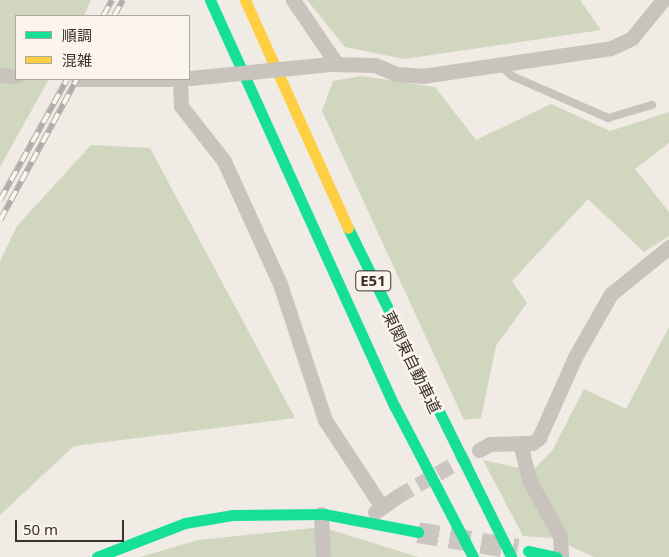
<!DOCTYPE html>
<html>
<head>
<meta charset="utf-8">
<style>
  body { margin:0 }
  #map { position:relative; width:669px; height:557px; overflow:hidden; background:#f0ebe5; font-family:"Noto Sans","Noto Sans JP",sans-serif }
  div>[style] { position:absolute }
  .green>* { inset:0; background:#d1d6bf }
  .street-tunnel>* { height:15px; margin-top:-7.5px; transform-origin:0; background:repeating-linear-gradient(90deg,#ccc6c0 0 15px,transparent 0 23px) }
  .secondary-tunnel>* { height:21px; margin-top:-10.5px; transform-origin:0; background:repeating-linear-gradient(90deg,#ccc6c0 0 21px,transparent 0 32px) }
  .lane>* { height:8px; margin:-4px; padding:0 4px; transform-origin:4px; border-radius:4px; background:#c9c3be }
  .street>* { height:15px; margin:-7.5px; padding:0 7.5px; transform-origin:7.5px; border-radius:7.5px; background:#c9c3be }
  .fast>* { height:11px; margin:-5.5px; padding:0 5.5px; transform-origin:5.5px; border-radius:5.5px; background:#16e098 }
  .slow>* { height:11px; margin:-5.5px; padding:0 5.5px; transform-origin:5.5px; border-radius:5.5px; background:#ffcf43 }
  .rail>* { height:5.5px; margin-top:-2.75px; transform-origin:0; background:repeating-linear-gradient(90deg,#fbf5ee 0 11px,#b1aca8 0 22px); box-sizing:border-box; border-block:1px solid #b1aca8 }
  .street-bridge>* { height:15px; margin:-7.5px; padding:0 7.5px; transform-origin:7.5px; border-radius:7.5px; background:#c9c3be }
  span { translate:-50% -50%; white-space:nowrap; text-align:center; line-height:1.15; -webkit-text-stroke:5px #fbf5ee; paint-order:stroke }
  .shield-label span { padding:1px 4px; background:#fbf5ee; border:1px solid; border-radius:4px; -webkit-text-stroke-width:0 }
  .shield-label { font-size:15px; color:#3b302b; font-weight:700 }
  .street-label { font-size:16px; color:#3b302b }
  .legend { position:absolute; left:15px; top:15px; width:175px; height:65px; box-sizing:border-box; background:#fbf5ee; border:1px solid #aea6a0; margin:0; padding:6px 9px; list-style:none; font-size:15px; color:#3b302b }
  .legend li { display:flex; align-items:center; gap:10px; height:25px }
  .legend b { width:25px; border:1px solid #aea6a0 }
  .scale { position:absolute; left:15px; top:520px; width:109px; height:22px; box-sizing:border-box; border:2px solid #3b302b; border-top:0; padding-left:6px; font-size:15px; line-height:18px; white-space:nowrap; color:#3b302b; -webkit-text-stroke:4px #fbf5ee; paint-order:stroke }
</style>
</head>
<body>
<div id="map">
  <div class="green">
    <i style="clip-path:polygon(0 0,91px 0,84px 16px,16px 16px,16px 79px,49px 79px,0 167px)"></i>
    <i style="clip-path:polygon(307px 0,580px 0,601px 30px,404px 59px,345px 47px)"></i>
    <i style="clip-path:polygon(361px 76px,435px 87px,476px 140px,551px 104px,610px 131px,669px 112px,669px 143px,635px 169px,669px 212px,669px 236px,644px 252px,588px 199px,512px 281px,527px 303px,496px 346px,481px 418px,464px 420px,322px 111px,333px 81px)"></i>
    <i style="clip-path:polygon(91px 145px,150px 148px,295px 418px,74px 446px,0 515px,0 261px,17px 226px)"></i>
    <i style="clip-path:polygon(669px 327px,669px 557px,594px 557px,552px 538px,523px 536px,483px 460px,532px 471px,552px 451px,584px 389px,626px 409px)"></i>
    <i style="clip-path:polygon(322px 527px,418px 557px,140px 557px,198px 540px)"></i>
  </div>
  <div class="street-tunnel">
    <i style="left:398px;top:496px;width:81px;rotate:-29.7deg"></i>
  </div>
  <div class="secondary-tunnel">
    <i style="left:418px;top:532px;width:101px;rotate:9.6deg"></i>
  </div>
  <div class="lane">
    <i style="left:500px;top:65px;width:16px;rotate:43deg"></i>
    <i style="left:512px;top:76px;width:105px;rotate:23.6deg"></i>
    <i style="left:608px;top:118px;width:46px;rotate:-16.5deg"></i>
  </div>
  <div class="street">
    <i style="left:293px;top:0;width:76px;rotate:55.7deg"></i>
    <i style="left:330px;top:64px;width:45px;rotate:1.3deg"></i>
    <i style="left:375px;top:65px;width:23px;rotate:23deg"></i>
    <i style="left:396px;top:74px;width:26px;rotate:4deg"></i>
    <i style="left:422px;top:76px;width:191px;rotate:-8.4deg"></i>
    <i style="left:611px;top:48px;width:23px;rotate:-25deg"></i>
    <i style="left:632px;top:38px;width:49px;rotate:-50.8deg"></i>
    <i style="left:0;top:75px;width:16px;rotate:4deg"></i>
    <i style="left:78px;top:79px;width:93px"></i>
    <i style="left:180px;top:79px;width:27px;rotate:88deg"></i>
    <i style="left:181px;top:106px;width:70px;rotate:52deg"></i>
    <i style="left:224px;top:161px;width:135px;rotate:65.5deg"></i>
    <i style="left:280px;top:284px;width:143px;rotate:71.7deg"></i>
    <i style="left:325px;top:420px;width:100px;rotate:56.8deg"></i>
    <i style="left:520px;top:443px;width:38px;rotate:76deg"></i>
    <i style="left:529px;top:480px;width:64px;rotate:61deg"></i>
    <i style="left:560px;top:536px;width:21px;rotate:87deg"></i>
    <i style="left:479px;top:450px;width:13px;rotate:-29deg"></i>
    <i style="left:490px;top:444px;width:42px;rotate:-1.4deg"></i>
    <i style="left:532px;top:443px;width:9px;rotate:-36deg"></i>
    <i style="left:539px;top:438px;width:89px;rotate:-66deg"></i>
    <i style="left:575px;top:357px;width:73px;rotate:-60.3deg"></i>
    <i style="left:611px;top:294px;width:75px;rotate:-39deg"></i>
    <i style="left:375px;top:512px;width:28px;rotate:-35deg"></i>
    <i style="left:321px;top:514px;width:43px;rotate:87.3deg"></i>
  </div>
  <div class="fast">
    <i style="left:210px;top:0;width:447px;rotate:65.6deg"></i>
    <i style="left:395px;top:407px;width:169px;rotate:62.5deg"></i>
    <i style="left:348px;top:228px;width:367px;rotate:63.6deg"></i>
    <i style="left:528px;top:551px;width:29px;rotate:12deg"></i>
    <i style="left:97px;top:557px;width:94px;rotate:-21.1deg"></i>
    <i style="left:185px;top:523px;width:49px;rotate:-9.5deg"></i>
    <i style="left:233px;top:515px;width:91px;rotate:-0.6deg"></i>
    <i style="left:324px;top:514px;width:96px;rotate:10.8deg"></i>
  </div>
  <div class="slow">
    <i style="left:245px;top:0;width:250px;rotate:65.7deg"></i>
  </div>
  <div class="rail">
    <i style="left:103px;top:16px;width:18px;rotate:-61deg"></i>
    <i style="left:114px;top:16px;width:18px;rotate:-61deg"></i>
    <i style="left:0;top:200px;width:138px;rotate:-61deg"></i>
    <i style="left:0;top:220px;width:161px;rotate:-61.4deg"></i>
  </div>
  <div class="street-bridge">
    <i style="left:190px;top:78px;width:141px;rotate:-5.7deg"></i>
  </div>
  <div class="shield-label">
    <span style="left:373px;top:281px">E51</span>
  </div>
  <div class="street-label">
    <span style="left:412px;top:362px;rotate:64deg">東関東自動車道</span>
  </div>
  <ul class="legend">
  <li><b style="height:6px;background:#16e098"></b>順調</li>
  <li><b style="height:6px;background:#ffcf43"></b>混雑</li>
  </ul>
  <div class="scale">50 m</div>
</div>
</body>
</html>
